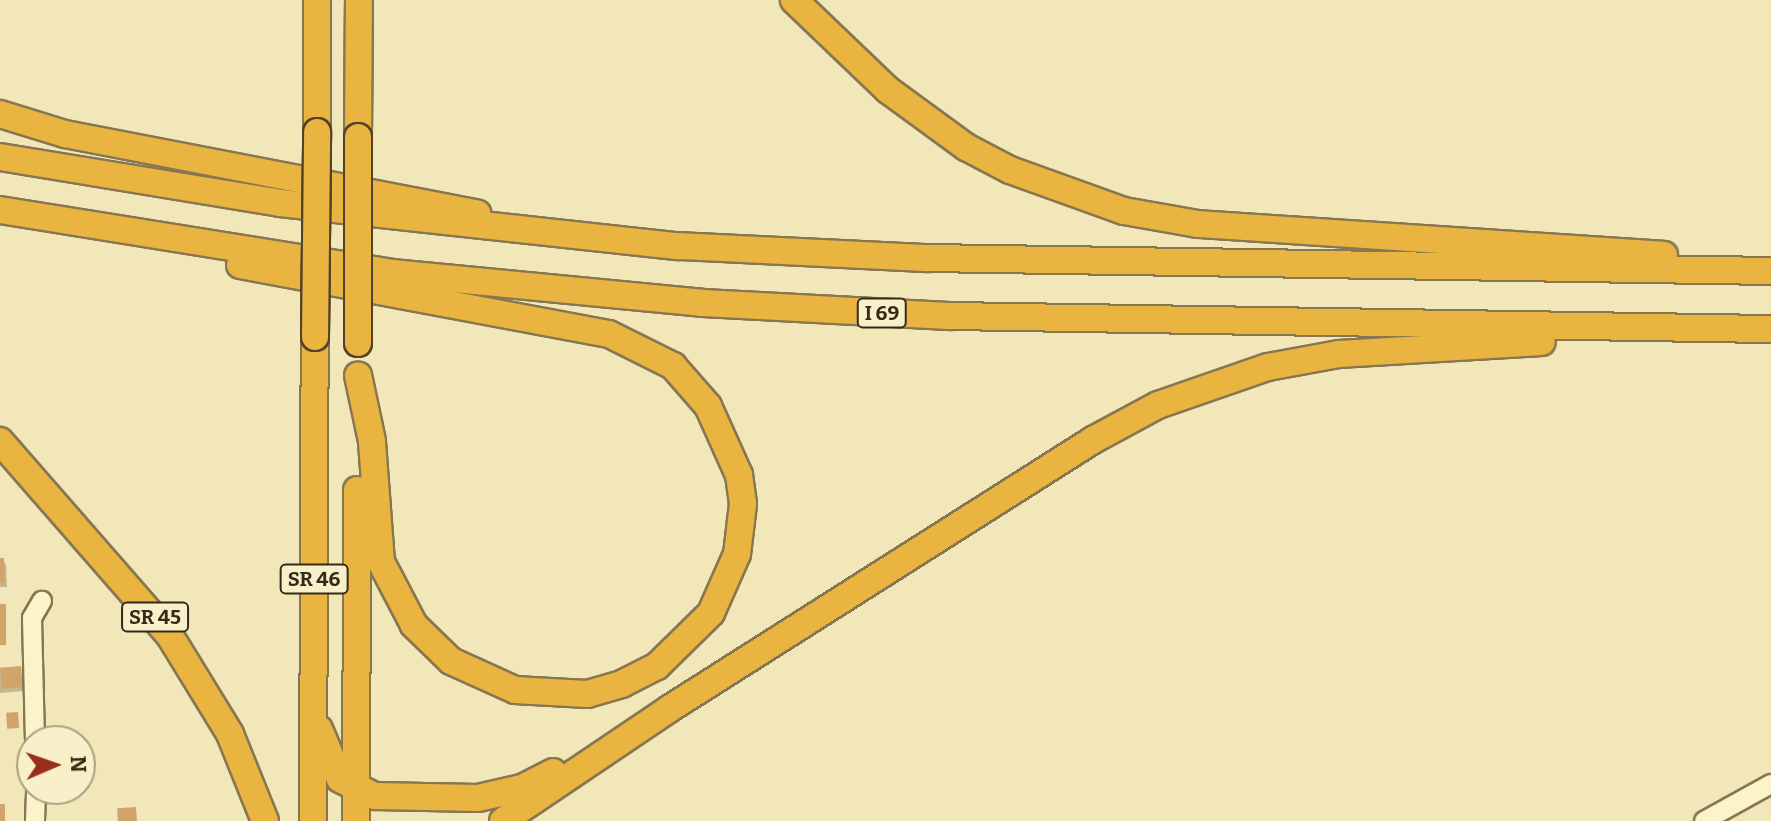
<!DOCTYPE html>
<html>
<head>
<meta charset="utf-8">
<style>
  body { margin:0 }
  #map { position:relative; width:1771px; height:821px; overflow:hidden; background:#f1e7b8; font-family:Bitter,serif }
  div>[style] { position:absolute }
  .shadow>* { inset:0; background:#0003; transform-origin:0 0 }
  .building>* { inset:0; background:#d2a46b; transform-origin:0 0 }
  .roads { filter:drop-shadow(2px 0 #877652) drop-shadow(-2px 0 #877652) drop-shadow(0 2px #877652) drop-shadow(0 -2px #877652) }
  .minor>* { height:18px; margin:-9px; padding:0 9px; transform-origin:9px; border-radius:9px; background:#fbf4cb }
  .highway>* { height:26px; margin:-13px; padding:0 13px; transform-origin:13px; border-radius:13px; background:#e9b540 }
  .bridges { filter:drop-shadow(2px 0 #544228) drop-shadow(-2px 0 #544228) drop-shadow(0 2px #544228) drop-shadow(0 -2px #544228) }
  .highway-bridge>* { height:26px; margin:-13px; padding:0 13px; transform-origin:13px; border-radius:13px; background:#e9b540 }
  span { translate:-50% -50%; white-space:nowrap; text-align:center; line-height:1.15; -webkit-text-stroke:6px #f8f0c8; paint-order:stroke }
  .shield-label span { padding:2px 6px; background:#f8f0c8; border:2px solid; border-radius:6px; -webkit-text-stroke-width:0 }
  .shield-label { font-size:20px; color:#352a19; font-weight:700 }
  .north { position:absolute; left:16px; top:725px; width:80px; height:80px; box-sizing:border-box; background:#f8f0c8; border:2px solid #aaa182; border-radius:50%; rotate:88deg; font-size:22px; font-weight:700; line-height:32px; text-align:center; color:#352a19 }
  .north::after { content:''; display:block; margin:auto; width:28px; height:36px; background:#9a2e1e; clip-path:polygon(50% 0,100% 100%,50% 72%,0 100%) }
</style>
</head>
<body>
<div id="map">
  <div class="shadow">
    <i style="clip-path:polygon(0 560px,6px 564px,7px 587px,0 587px)"></i>
    <i style="left:0;top:606px;width:8px;height:42px;rotate:30deg"></i>
    <i style="clip-path:polygon(20px 668px,24px 691px,0 693px,0 669px)"></i>
  </div>
  <div class="building">
    <i style="clip-path:polygon(0 558px,4px 558px,5px 583px,0 583px)"></i>
    <i style="left:0;top:604px;width:6px;height:41px"></i>
    <i style="left:21px;top:666px;width:21px;height:21px;rotate:85deg"></i>
    <i style="left:18px;top:712px;width:16px;height:12px;rotate:86deg"></i>
    <i style="left:0;top:804px;width:5px;height:17px"></i>
    <i style="left:136px;top:807px;width:14px;height:19px;rotate:86deg"></i>
  </div>
  <div class="roads">
    <div class="minor">
      <i style="left:35px;top:741px;width:123px;rotate:-91.4deg"></i>
      <i style="left:32px;top:618px;width:20px;rotate:-60deg"></i>
      <i style="left:35px;top:821px;width:32px;rotate:-88deg"></i>
      <i style="left:1704px;top:821px;width:77px;rotate:-28.9deg"></i>
    </div>
    <div class="highway">
      <i style="left:794px;top:0;width:130px;rotate:43.8deg"></i>
      <i style="left:888px;top:90px;width:97px;rotate:36.2deg"></i>
      <i style="left:966px;top:147px;width:50px;rotate:27.6deg"></i>
      <i style="left:1010px;top:170px;width:121px;rotate:19.8deg"></i>
      <i style="left:1124px;top:211px;width:75px;rotate:10deg"></i>
      <i style="left:1198px;top:224px;width:467px;rotate:3.8deg"></i>
      <i style="left:0;top:114px;width:68px;rotate:17.1deg"></i>
      <i style="left:65px;top:134px;width:420px;rotate:10.9deg"></i>
      <i style="left:317px;top:132px;width:132px;rotate:-90deg"></i>
      <i style="left:358px;top:137px;width:137px;rotate:-89.6deg"></i>
      <i style="left:0;top:157px;width:284px;rotate:9.3deg"></i>
      <i style="left:280px;top:203px;width:401px;rotate:6.2deg"></i>
      <i style="left:679px;top:246px;width:248px;rotate:2.8deg"></i>
      <i style="left:927px;top:258px;width:844px;rotate:0.88deg"></i>
      <i style="left:0;top:210px;width:397px;rotate:9.1deg"></i>
      <i style="left:392px;top:273px;width:311px;rotate:5.5deg"></i>
      <i style="left:702px;top:303px;width:248px;rotate:3deg"></i>
      <i style="left:950px;top:316px;width:821px;rotate:0.91deg"></i>
      <i style="left:240px;top:265px;width:375px;rotate:10.6deg"></i>
      <i style="left:609px;top:334px;width:72px;rotate:26.6deg"></i>
      <i style="left:673px;top:366px;width:53px;rotate:48.8deg"></i>
      <i style="left:708px;top:406px;width:76px;rotate:65.8deg"></i>
      <i style="left:739px;top:475px;width:29px;rotate:82deg"></i>
      <i style="left:743px;top:504px;width:50px;rotate:96.8deg"></i>
      <i style="left:737px;top:554px;width:64px;rotate:113.8deg"></i>
      <i style="left:711px;top:613px;width:76px;rotate:135.5deg"></i>
      <i style="left:657px;top:666px;width:39px;rotate:153deg"></i>
      <i style="left:622px;top:684px;width:36px;rotate:164deg"></i>
      <i style="left:587px;top:694px;width:72px;rotate:-176.8deg"></i>
      <i style="left:515px;top:690px;width:70px;rotate:-155.6deg"></i>
      <i style="left:451px;top:661px;width:52px;rotate:-135.8deg"></i>
      <i style="left:414px;top:625px;width:71px;rotate:-117.6deg"></i>
      <i style="left:381px;top:562px;width:121px;rotate:-94.3deg"></i>
      <i style="left:372px;top:441px;width:67px;rotate:-102deg"></i>
      <i style="left:0;top:441px;width:259px;rotate:48.9deg"></i>
      <i style="left:170px;top:636px;width:115px;rotate:58.5deg"></i>
      <i style="left:230px;top:734px;width:94px;rotate:68.1deg"></i>
      <i style="left:319px;top:729px;width:54px;rotate:67.2deg"></i>
      <i style="left:340px;top:779px;width:39px;rotate:26deg"></i>
      <i style="left:375px;top:796px;width:103px;rotate:1.1deg"></i>
      <i style="left:478px;top:798px;width:45px;rotate:-12.8deg"></i>
      <i style="left:522px;top:788px;width:35px;rotate:-27deg"></i>
      <i style="left:313px;top:821px;width:484px;rotate:-89.8deg"></i>
      <i style="left:356px;top:821px;width:331px;rotate:-89.8deg"></i>
      <i style="left:503px;top:821px;width:200px;rotate:-34deg"></i>
      <i style="left:669px;top:709px;width:502px;rotate:-32.39deg"></i>
      <i style="left:1093px;top:440px;width:74px;rotate:-28.3deg"></i>
      <i style="left:1158px;top:405px;width:116px;rotate:-19.1deg"></i>
      <i style="left:1268px;top:367px;width:72px;rotate:-10.4deg"></i>
      <i style="left:1339px;top:354px;width:203px;rotate:-3.4deg"></i>
    </div>
  </div>
  <div class="bridges">
    <div class="highway-bridge">
      <i style="left:315px;top:337px;width:205px;rotate:-89.4deg"></i>
      <i style="left:358px;top:343px;width:206px;rotate:-90deg"></i>
    </div>
  </div>
  <div class="shield-label">
    <span style="left:882px;top:313px">I 69</span>
    <span style="left:314px;top:579px">SR 46</span>
    <span style="left:155px;top:617px">SR 45</span>
  </div>
  <div class="north">N</div>
</div>
</body>
</html>
